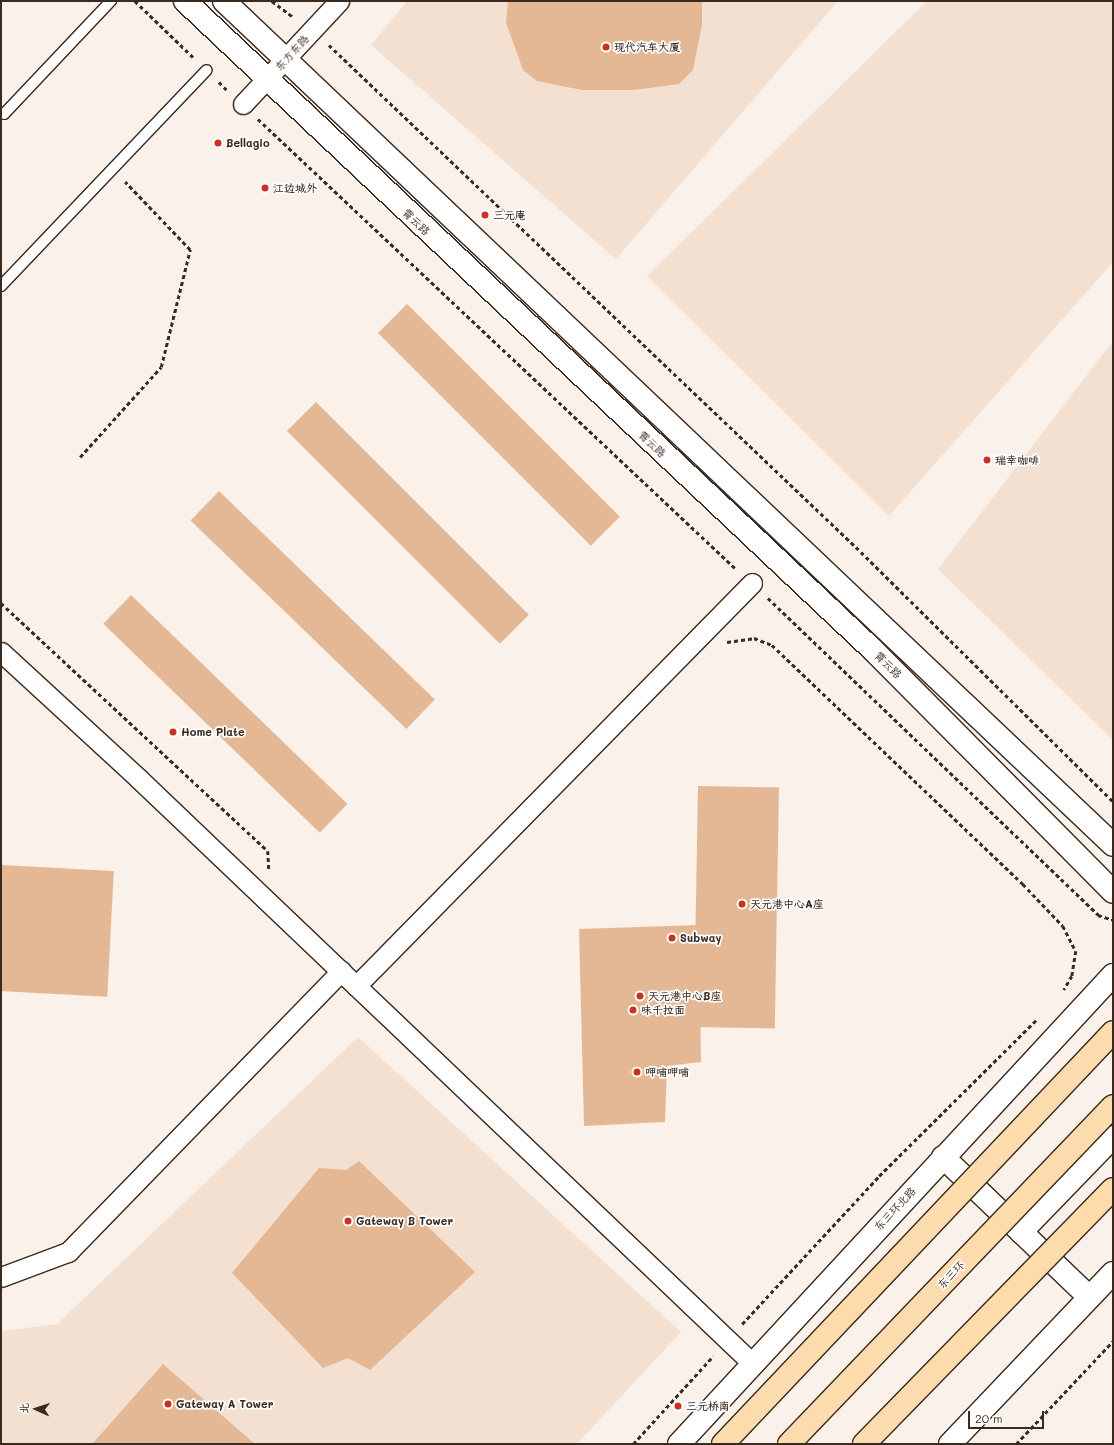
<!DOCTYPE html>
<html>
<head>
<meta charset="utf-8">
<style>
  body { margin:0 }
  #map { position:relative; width:1114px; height:1445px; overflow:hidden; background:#faf1ea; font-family:Mali,"LXGW WenKai TC",sans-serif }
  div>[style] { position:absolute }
  .built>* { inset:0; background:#f4e0d0 }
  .building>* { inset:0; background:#e5b895; transform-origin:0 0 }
  .path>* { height:2.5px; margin-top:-1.25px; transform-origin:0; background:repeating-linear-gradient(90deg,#3b2a1e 0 4px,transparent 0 7px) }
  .roads { filter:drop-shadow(1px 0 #3b2a1e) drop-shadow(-1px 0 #3b2a1e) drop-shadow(0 1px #3b2a1e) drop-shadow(0 -1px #3b2a1e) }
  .lane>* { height:10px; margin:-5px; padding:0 5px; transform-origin:5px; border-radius:5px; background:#fff }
  .street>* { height:19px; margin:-9.5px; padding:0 9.5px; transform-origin:9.5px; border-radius:9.5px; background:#fff }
  .secondary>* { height:22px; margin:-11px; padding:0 11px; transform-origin:11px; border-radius:11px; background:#fff }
  .bridges { filter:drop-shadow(1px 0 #3b2a1e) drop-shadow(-1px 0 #3b2a1e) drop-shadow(0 1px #3b2a1e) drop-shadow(0 -1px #3b2a1e) }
  .highway-bridge>* { height:22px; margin:-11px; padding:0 11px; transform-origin:11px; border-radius:11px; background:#fcdcac }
  .dots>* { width:11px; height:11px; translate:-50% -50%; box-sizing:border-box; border:2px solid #fff; border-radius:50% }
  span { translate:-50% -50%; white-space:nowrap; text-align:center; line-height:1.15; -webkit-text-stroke:3.5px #fff; paint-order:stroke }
  .poi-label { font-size:11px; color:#3b2a1e; font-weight:700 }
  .left { translate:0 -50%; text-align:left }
  .street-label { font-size:11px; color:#3b2a1e }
  .frame { position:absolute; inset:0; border:2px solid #3b2a1e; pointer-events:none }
  .north { position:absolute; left:16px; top:1389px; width:40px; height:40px; -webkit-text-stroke:3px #fff; paint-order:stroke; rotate:273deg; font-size:11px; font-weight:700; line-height:16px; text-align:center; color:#3b2a1e }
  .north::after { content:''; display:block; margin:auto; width:14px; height:18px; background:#3b2a1e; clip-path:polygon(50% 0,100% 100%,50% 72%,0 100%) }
  .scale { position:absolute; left:968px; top:1411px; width:76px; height:18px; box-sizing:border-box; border:2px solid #3b2a1e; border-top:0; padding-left:5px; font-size:12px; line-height:14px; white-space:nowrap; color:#3b2a1e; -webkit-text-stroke:3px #fff; paint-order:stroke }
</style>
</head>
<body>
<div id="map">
  <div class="built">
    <i style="clip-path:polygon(407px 1px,838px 1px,616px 259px,371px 45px)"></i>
    <i style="clip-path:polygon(927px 1px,1113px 1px,1113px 262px,889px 516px,647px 276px)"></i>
    <i style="clip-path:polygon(1113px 341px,1113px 740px,938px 569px)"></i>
    <i style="clip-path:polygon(358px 1037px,681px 1332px,577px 1444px,1px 1444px,1px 1331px,57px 1324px)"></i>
  </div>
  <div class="building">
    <i style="clip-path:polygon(508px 1px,702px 1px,702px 25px,693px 70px,679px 84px,634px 90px,582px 90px,537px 81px,523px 70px,506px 23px)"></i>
    <i style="left:407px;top:304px;width:301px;height:41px;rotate:45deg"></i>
    <i style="left:316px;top:402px;width:301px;height:41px;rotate:45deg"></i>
    <i style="left:219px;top:491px;width:300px;height:41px;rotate:44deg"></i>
    <i style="left:131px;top:595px;width:301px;height:40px;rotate:44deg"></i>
    <i style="left:698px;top:786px;width:81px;height:241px;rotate:1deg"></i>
    <i style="left:1px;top:865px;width:113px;height:126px;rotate:3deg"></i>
    <i style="clip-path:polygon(699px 925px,701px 1062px,667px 1066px,665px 1122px,584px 1126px,579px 929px)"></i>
    <i style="clip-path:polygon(359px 1161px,475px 1272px,370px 1370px,348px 1358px,323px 1368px,232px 1273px,319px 1168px,346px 1170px)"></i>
    <i style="clip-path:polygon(163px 1364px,255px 1444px,92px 1444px)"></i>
  </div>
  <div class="path">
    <i style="left:135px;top:1px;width:82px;rotate:44deg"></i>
    <i style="left:272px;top:1px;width:26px;rotate:37deg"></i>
    <i style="left:329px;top:45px;width:728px;rotate:43.61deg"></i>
    <i style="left:856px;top:547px;width:361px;rotate:44.7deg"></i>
    <i style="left:219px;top:82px;width:11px;rotate:45deg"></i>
    <i style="left:258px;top:119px;width:655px;rotate:43.27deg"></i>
    <i style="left:80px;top:457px;width:121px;rotate:-48deg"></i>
    <i style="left:161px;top:367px;width:121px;rotate:-76.1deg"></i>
    <i style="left:190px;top:250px;width:94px;rotate:-133.7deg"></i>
    <i style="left:768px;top:598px;width:458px;rotate:43.8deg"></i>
    <i style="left:1098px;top:915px;width:16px;rotate:18deg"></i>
    <i style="left:1px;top:603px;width:364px;rotate:42.9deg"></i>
    <i style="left:268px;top:851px;width:19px;rotate:87deg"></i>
    <i style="left:727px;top:642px;width:27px;rotate:-8deg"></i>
    <i style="left:754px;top:638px;width:19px;rotate:21deg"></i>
    <i style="left:772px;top:645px;width:347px;rotate:43.6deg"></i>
    <i style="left:1023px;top:884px;width:58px;rotate:46.4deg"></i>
    <i style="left:1063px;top:926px;width:28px;rotate:63deg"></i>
    <i style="left:1076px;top:951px;width:25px;rotate:99deg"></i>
    <i style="left:1072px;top:976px;width:16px;rotate:120deg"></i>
    <i style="left:742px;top:1324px;width:202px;rotate:-47.2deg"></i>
    <i style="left:879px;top:1176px;width:221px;rotate:-44.8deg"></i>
    <i style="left:633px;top:1444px;width:119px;rotate:-47.7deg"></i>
    <i style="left:1016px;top:1444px;width:141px;rotate:-46.7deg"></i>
  </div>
  <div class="roads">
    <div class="lane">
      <i style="left:4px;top:114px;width:156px;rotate:-46.6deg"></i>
      <i style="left:1px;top:286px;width:298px;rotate:-46.4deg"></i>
    </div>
    <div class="street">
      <i style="left:243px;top:104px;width:141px;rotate:-47deg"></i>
      <i style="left:1px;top:652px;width:186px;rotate:42.6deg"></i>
      <i style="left:138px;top:778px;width:849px;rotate:43.62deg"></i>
      <i style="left:356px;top:986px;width:565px;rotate:-45.5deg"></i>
      <i style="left:1px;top:1277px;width:72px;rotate:-20.5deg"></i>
      <i style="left:68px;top:1252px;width:392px;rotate:-45.8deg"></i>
    </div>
    <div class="secondary">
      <i style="left:185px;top:1px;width:944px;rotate:43.33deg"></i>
      <i style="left:872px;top:649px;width:342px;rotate:45.2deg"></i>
      <i style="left:224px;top:1px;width:1226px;rotate:43.51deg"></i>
      <i style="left:943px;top:1157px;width:202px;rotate:43.8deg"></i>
      <i style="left:1021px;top:1232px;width:132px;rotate:-45.9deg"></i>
      <i style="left:679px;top:1444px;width:639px;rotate:-47.22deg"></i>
      <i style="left:950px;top:1444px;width:236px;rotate:-46.4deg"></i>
    </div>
  </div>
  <div class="bridges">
    <div class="highway-bridge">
      <i style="left:723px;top:1444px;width:567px;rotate:-46.57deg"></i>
      <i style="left:789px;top:1444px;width:468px;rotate:-46.2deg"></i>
      <i style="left:864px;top:1444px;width:356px;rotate:-45.7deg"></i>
    </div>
  </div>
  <div class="dots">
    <i style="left:606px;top:47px;background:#c8321e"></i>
    <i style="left:218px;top:143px;background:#c8321e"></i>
    <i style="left:265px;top:188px;background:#c8321e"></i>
    <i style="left:485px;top:215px;background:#c8321e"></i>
    <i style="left:987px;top:460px;background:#c8321e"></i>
    <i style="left:173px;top:732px;background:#c8321e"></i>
    <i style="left:742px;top:904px;background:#c8321e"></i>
    <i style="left:672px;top:938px;background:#c8321e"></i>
    <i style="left:640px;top:996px;background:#c8321e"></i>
    <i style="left:633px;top:1010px;background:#c8321e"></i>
    <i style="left:637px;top:1072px;background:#c8321e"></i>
    <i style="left:348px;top:1221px;background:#c8321e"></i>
    <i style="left:168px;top:1404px;background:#c8321e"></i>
    <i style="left:678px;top:1406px;background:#c8321e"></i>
  </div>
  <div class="poi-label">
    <span class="left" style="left:614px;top:47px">现代汽车大厦</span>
    <span class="left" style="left:226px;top:143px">Bellagio</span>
    <span class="left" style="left:273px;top:188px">江边城外</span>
    <span class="left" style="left:493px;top:215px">三元庵</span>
    <span class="left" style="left:995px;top:460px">瑞幸咖啡</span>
    <span class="left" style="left:181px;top:732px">Home Plate</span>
    <span class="left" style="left:750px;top:904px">天元港中心A座</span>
    <span class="left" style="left:680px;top:938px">Subway</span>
    <span class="left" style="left:648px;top:996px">天元港中心B座</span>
    <span class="left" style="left:641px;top:1010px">味千拉面</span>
    <span class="left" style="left:645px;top:1072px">呷哺呷哺</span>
    <span class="left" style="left:356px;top:1221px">Gateway B Tower</span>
    <span class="left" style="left:176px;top:1404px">Gateway A Tower</span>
    <span class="left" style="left:686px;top:1406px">三元桥南</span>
  </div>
  <div class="street-label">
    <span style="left:292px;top:53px;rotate:-48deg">东方东路</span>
    <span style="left:416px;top:222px;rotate:43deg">霄云路</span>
    <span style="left:652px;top:444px;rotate:43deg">霄云路</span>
    <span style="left:888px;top:665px;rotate:45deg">霄云路</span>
    <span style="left:895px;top:1209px;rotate:-47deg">东三环北路</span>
    <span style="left:951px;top:1275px;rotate:-46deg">东三环</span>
  </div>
  <div class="frame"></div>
  <div class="north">北</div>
  <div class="scale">20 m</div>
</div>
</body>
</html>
